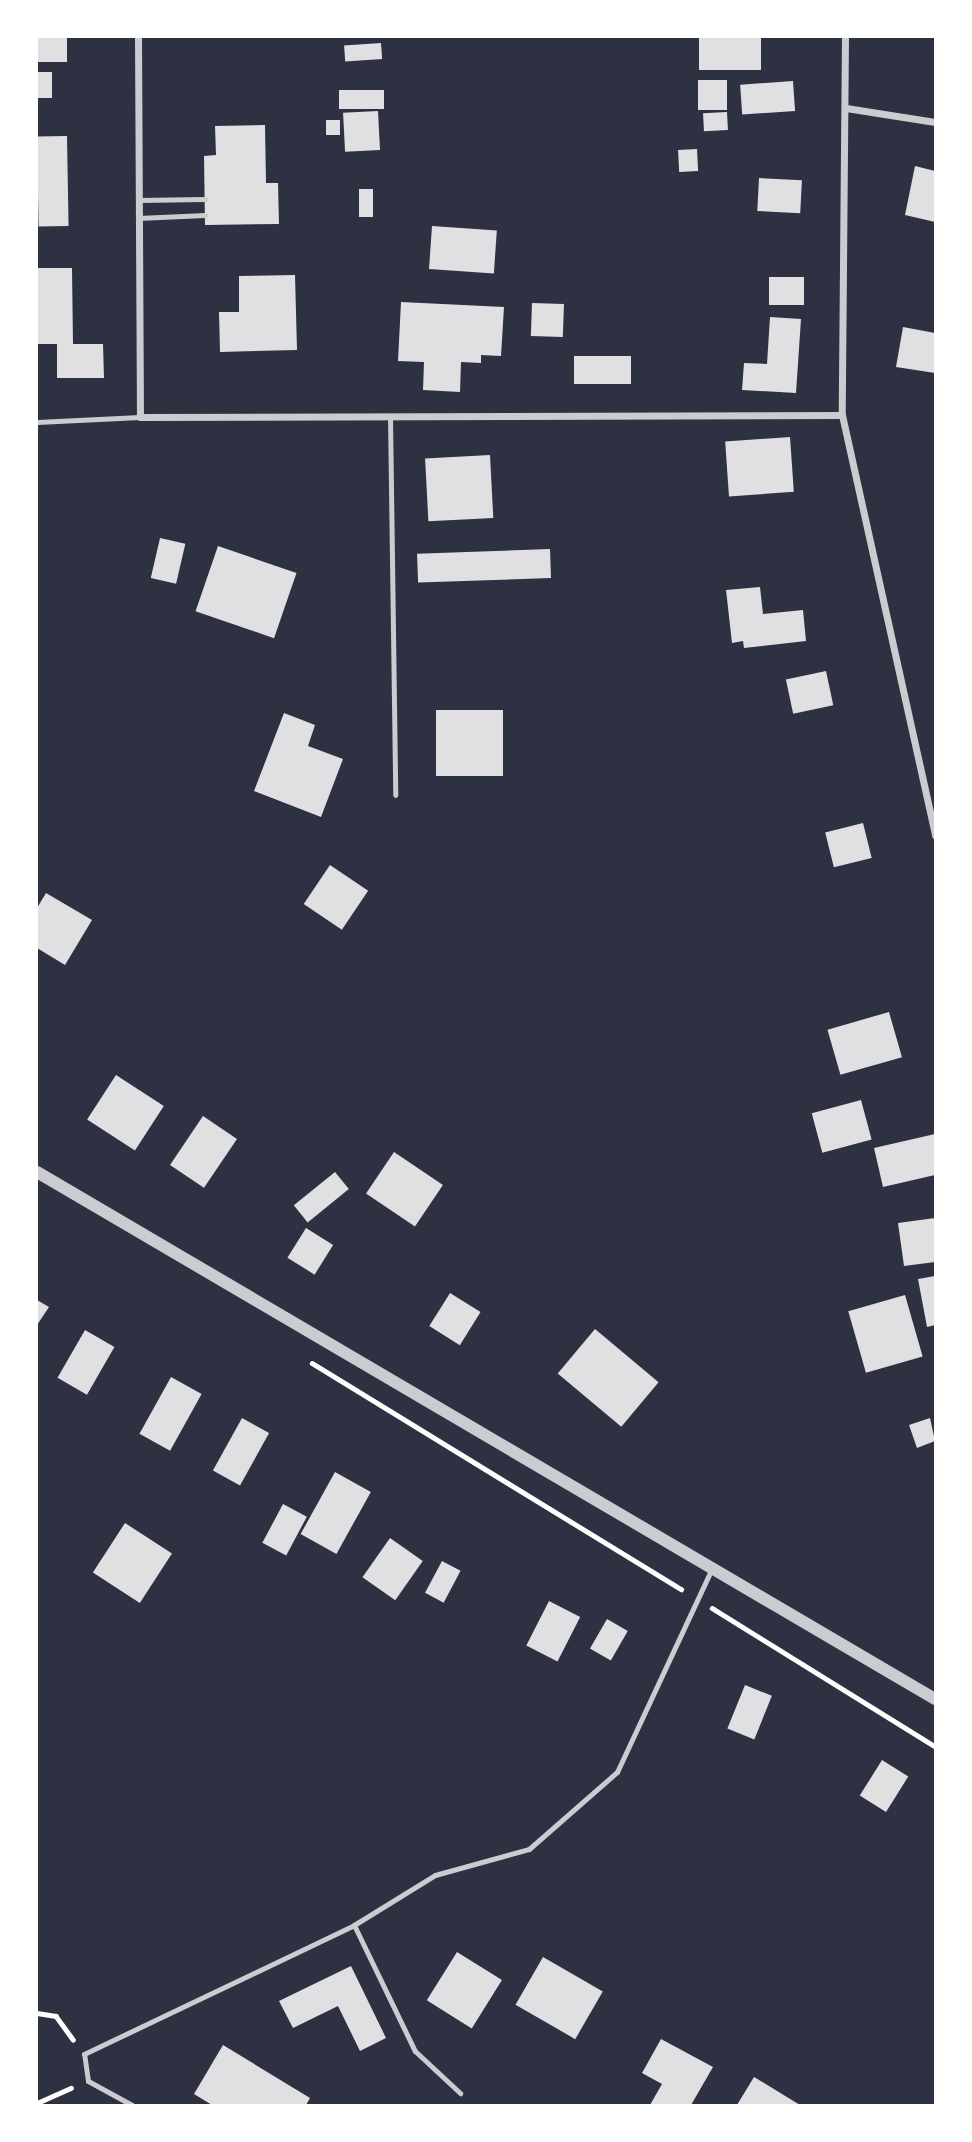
<!DOCTYPE html>
<html>
<head>
<meta charset="utf-8">
<style>
  body { margin:0 }
  #map { position:relative; width:972px; height:2142px; overflow:hidden; background:#2d3142; font-family:"PT Sans Narrow",sans-serif }
  div>[style] { position:absolute }
  .building>* { inset:0; background:#e0e0e3; transform-origin:0 0 }
  .path>* { height:4.5px; margin:-2.25px; padding:0 2.25px; transform-origin:2.25px; border-radius:2.25px; background:#fff }
  .service>* { height:5px; margin:-2.5px; padding:0 2.5px; transform-origin:2.5px; border-radius:2.5px; background:#caccd0 }
  .minor>* { height:7px; margin:-3.5px; padding:0 3.5px; transform-origin:3.5px; border-radius:3.5px; background:#caccd0 }
  .tertiary>* { height:12px; margin:-6px; padding:0 6px; transform-origin:6px; border-radius:6px; background:#caccd0 }
  span { translate:-50% -50%; white-space:nowrap; text-align:center; line-height:1.15; -webkit-text-stroke:6px #fff; paint-order:stroke }
  .frame { position:absolute; inset:0; border:38px solid #fff; pointer-events:none }
</style>
</head>
<body>
<div id="map">
  <div class="building">
    <i style="left:37px;top:37px;width:30px;height:25px"></i>
    <i style="left:699px;top:37px;width:62px;height:33px"></i>
    <i style="left:381px;top:43px;width:16px;height:37px;rotate:86deg"></i>
    <i style="left:37px;top:72px;width:15px;height:26px"></i>
    <i style="left:698px;top:80px;width:29px;height:30px"></i>
    <i style="left:793px;top:81px;width:30px;height:53px;rotate:86deg"></i>
    <i style="left:384px;top:90px;width:19px;height:45px;rotate:90deg"></i>
    <i style="left:378px;top:111px;width:39px;height:35px;rotate:87deg"></i>
    <i style="left:727px;top:112px;width:18px;height:24px;rotate:87deg"></i>
    <i style="left:326px;top:120px;width:14px;height:15px"></i>
    <i style="clip-path:polygon(265px 125px,266px 183px,278px 183px,279px 224px,205px 225px,204px 156px,216px 155px,215px 126px)"></i>
    <i style="left:67px;top:136px;width:90px;height:30px;rotate:89deg"></i>
    <i style="left:697px;top:149px;width:22px;height:19px;rotate:87deg"></i>
    <i style="clip-path:polygon(915px 166px,935px 171px,935px 222px,905px 215px)"></i>
    <i style="left:759px;top:178px;width:43px;height:33px;rotate:3deg"></i>
    <i style="left:359px;top:189px;width:14px;height:28px"></i>
    <i style="left:432px;top:226px;width:65px;height:43px;rotate:4deg"></i>
    <i style="clip-path:polygon(37px 268px,72px 268px,73px 344px,103px 344px,104px 378px,57px 378px,57px 344px,37px 344px)"></i>
    <i style="clip-path:polygon(295px 275px,297px 350px,220px 352px,219px 312px,239px 312px,239px 276px)"></i>
    <i style="left:769px;top:277px;width:35px;height:28px"></i>
    <i style="clip-path:polygon(401px 302px,504px 307px,501px 356px,481px 355px,481px 363px,461px 362px,460px 392px,423px 390px,424px 362px,398px 361px)"></i>
    <i style="left:532px;top:303px;width:32px;height:33px;rotate:2deg"></i>
    <i style="clip-path:polygon(770px 317px,801px 319px,796px 393px,742px 390px,744px 363px,767px 364px)"></i>
    <i style="clip-path:polygon(903px 327px,935px 333px,935px 373px,896px 367px)"></i>
    <i style="left:574px;top:356px;width:57px;height:28px"></i>
    <i style="left:790px;top:437px;width:55px;height:65px;rotate:86deg"></i>
    <i style="left:490px;top:455px;width:63px;height:65px;rotate:87deg"></i>
    <i style="left:160px;top:538px;width:26px;height:41px;rotate:13deg"></i>
    <i style="left:218px;top:546px;width:83px;height:69px;rotate:19deg"></i>
    <i style="left:550px;top:549px;width:29px;height:133px;rotate:88deg"></i>
    <i style="clip-path:polygon(760px 587px,763px 614px,803px 610px,806px 641px,744px 648px,743px 641px,732px 643px,726px 590px)"></i>
    <i style="left:826px;top:671px;width:35px;height:41px;rotate:78deg"></i>
    <i style="left:436px;top:710px;width:67px;height:66px"></i>
    <i style="clip-path:polygon(284px 713px,315px 725px,308px 746px,343px 759px,321px 817px,254px 791px)"></i>
    <i style="left:863px;top:823px;width:36px;height:39px;rotate:76deg"></i>
    <i style="left:330px;top:865px;width:46px;height:47px;rotate:34deg"></i>
    <i style="clip-path:polygon(46px 893px,92px 920px,65px 965px,37px 948px,37px 908px)"></i>
    <i style="left:889px;top:1012px;width:47px;height:64px;rotate:74deg"></i>
    <i style="left:116px;top:1075px;width:57px;height:53px;rotate:33deg"></i>
    <i style="left:861px;top:1100px;width:41px;height:51px;rotate:75deg"></i>
    <i style="left:203px;top:1116px;width:41px;height:59px;rotate:34deg"></i>
    <i style="clip-path:polygon(935px 1134px,935px 1175px,883px 1187px,874px 1148px)"></i>
    <i style="left:394px;top:1152px;width:59px;height:50px;rotate:34deg"></i>
    <i style="left:335px;top:1172px;width:22px;height:53px;rotate:51deg"></i>
    <i style="clip-path:polygon(935px 1218px,935px 1262px,904px 1266px,898px 1223px)"></i>
    <i style="left:306px;top:1228px;width:32px;height:35px;rotate:32deg"></i>
    <i style="clip-path:polygon(935px 1276px,935px 1325px,927px 1327px,918px 1279px)"></i>
    <i style="left:450px;top:1293px;width:36px;height:39px;rotate:32deg"></i>
    <i style="left:905px;top:1295px;width:64px;height:59px;rotate:74deg"></i>
    <i style="clip-path:polygon(37px 1300px,49px 1307px,37px 1325px)"></i>
    <i style="left:595px;top:1329px;width:83px;height:58px;rotate:40deg"></i>
    <i style="left:85px;top:1330px;width:34px;height:55px;rotate:30deg"></i>
    <i style="left:171px;top:1377px;width:35px;height:65px;rotate:29deg"></i>
    <i style="left:242px;top:1418px;width:31px;height:60px;rotate:29deg"></i>
    <i style="clip-path:polygon(930px 1418px,935px 1441px,917px 1448px,909px 1425px)"></i>
    <i style="left:335px;top:1472px;width:41px;height:71px;rotate:29deg"></i>
    <i style="left:283px;top:1504px;width:27px;height:44px;rotate:28deg"></i>
    <i style="left:125px;top:1523px;width:56px;height:59px;rotate:33deg"></i>
    <i style="left:390px;top:1538px;width:40px;height:48px;rotate:35deg"></i>
    <i style="left:442px;top:1561px;width:21px;height:36px;rotate:28deg"></i>
    <i style="left:549px;top:1601px;width:35px;height:50px;rotate:27deg"></i>
    <i style="left:607px;top:1619px;width:24px;height:34px;rotate:30deg"></i>
    <i style="left:745px;top:1685px;width:29px;height:47px;rotate:22deg"></i>
    <i style="left:882px;top:1760px;width:31px;height:42px;rotate:32deg"></i>
    <i style="left:457px;top:1952px;width:53px;height:57px;rotate:32deg"></i>
    <i style="left:543px;top:1957px;width:69px;height:55px;rotate:30deg"></i>
    <i style="clip-path:polygon(351px 1966px,386px 2038px,360px 2051px,338px 2006px,293px 2028px,279px 2001px)"></i>
    <i style="clip-path:polygon(661px 2039px,713px 2067px,691px 2105px,650px 2105px,662px 2084px,642px 2073px)"></i>
    <i style="clip-path:polygon(223px 2045px,310px 2098px,306px 2105px,212px 2105px,194px 2094px)"></i>
    <i style="clip-path:polygon(754px 2077px,800px 2105px,737px 2105px)"></i>
  </div>
  <div class="path">
    <i style="left:312px;top:1363px;width:433px;rotate:31.5deg"></i>
    <i style="left:712px;top:1608px;width:262px;rotate:31.8deg"></i>
    <i style="left:37px;top:2013px;width:19px;rotate:9deg"></i>
    <i style="left:56px;top:2016px;width:29px;rotate:54deg"></i>
    <i style="left:37px;top:2103px;width:37px;rotate:-24deg"></i>
  </div>
  <div class="service">
    <i style="left:138px;top:200px;width:67px;rotate:-0.9deg"></i>
    <i style="left:138px;top:218px;width:67px;rotate:-2.6deg"></i>
    <i style="left:390px;top:416px;width:379px;rotate:89.2deg"></i>
    <i style="left:37px;top:422px;width:103px;rotate:-2.8deg"></i>
    <i style="left:354px;top:1925px;width:140px;rotate:64.2deg"></i>
    <i style="left:415px;top:2051px;width:62px;rotate:43deg"></i>
    <i style="left:132px;top:2105px;width:50px;rotate:-151.4deg"></i>
    <i style="left:88px;top:2081px;width:27px;rotate:-98deg"></i>
    <i style="left:84px;top:2054px;width:299px;rotate:-25.5deg"></i>
    <i style="left:354px;top:1925px;width:95px;rotate:-31.7deg"></i>
    <i style="left:435px;top:1875px;width:98px;rotate:-15.5deg"></i>
    <i style="left:529px;top:1849px;width:117px;rotate:-41.2deg"></i>
    <i style="left:617px;top:1772px;width:223px;rotate:-65deg"></i>
  </div>
  <div class="minor">
    <i style="left:138px;top:37px;width:380px;rotate:89.7deg"></i>
    <i style="left:140px;top:417px;width:702px;rotate:-0.16deg"></i>
    <i style="left:845px;top:37px;width:378px;rotate:90.5deg"></i>
    <i style="left:842px;top:415px;width:431px;rotate:77.5deg"></i>
    <i style="left:846px;top:108px;width:90px;rotate:8.9deg"></i>
  </div>
  <div class="tertiary">
    <i style="left:37px;top:1172px;width:1041px;rotate:30.41deg"></i>
  </div>
  <div class="frame"></div>
</div>
</body>
</html>
